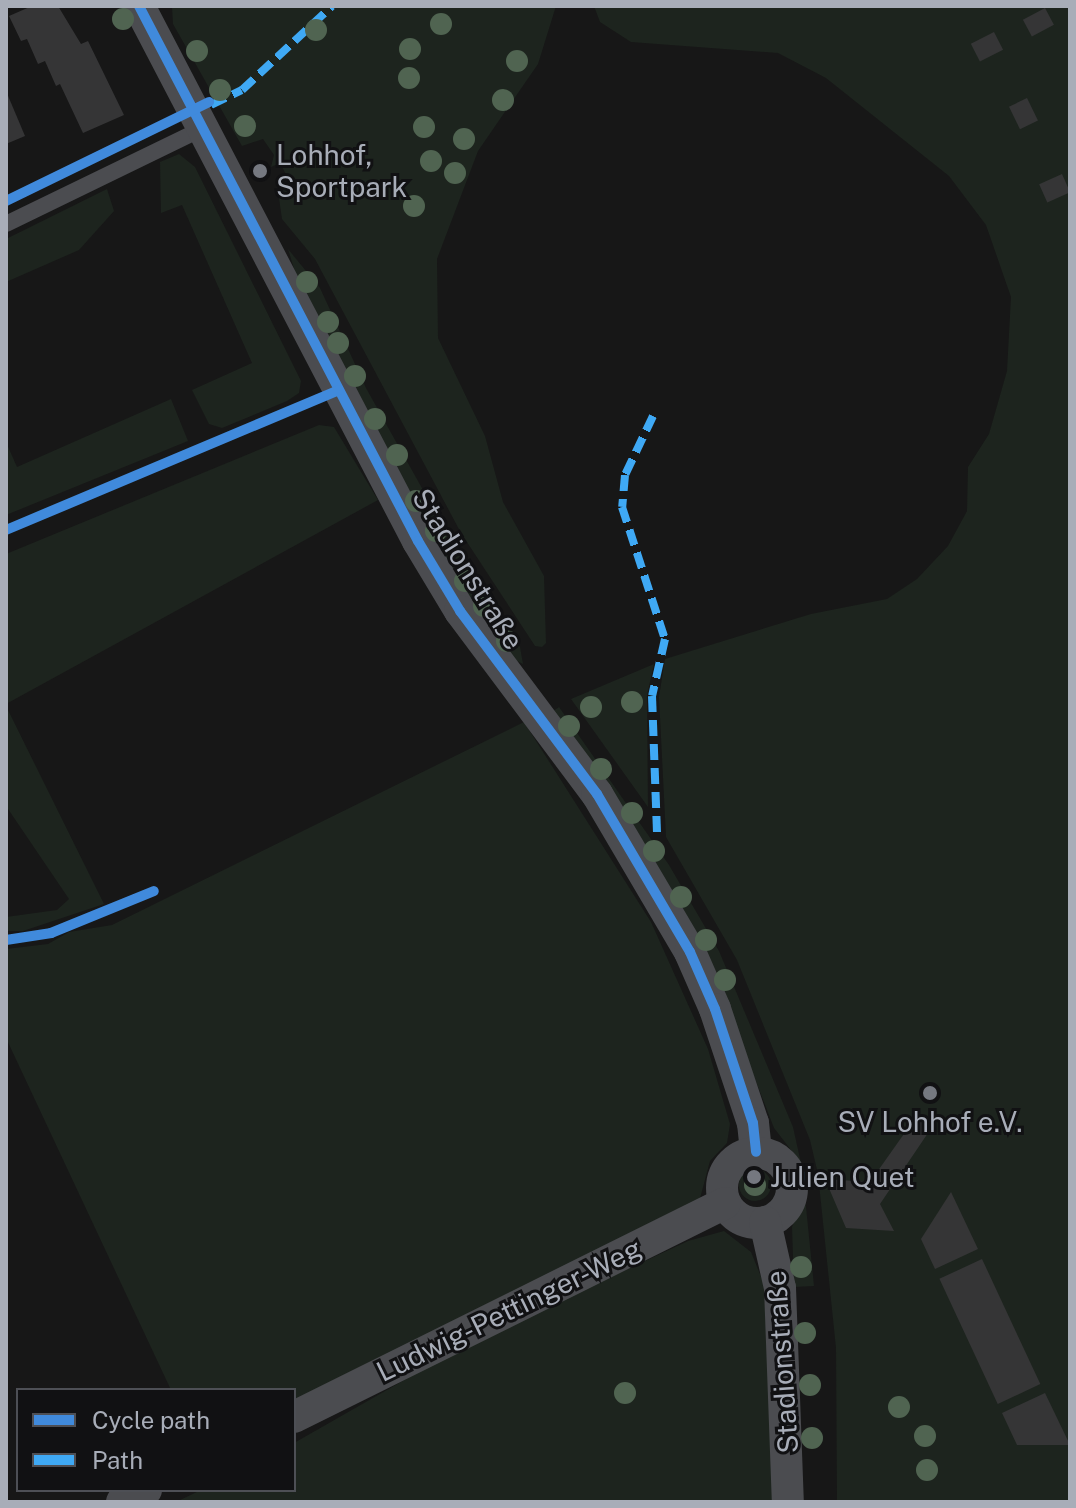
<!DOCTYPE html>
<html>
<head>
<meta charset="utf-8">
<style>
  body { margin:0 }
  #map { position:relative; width:1076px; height:1508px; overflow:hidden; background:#171717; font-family:"Public Sans",sans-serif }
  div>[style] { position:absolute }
  .green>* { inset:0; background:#1d241e }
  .round { border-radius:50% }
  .building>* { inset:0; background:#353536; transform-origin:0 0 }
  .service>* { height:16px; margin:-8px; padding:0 8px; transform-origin:8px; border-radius:8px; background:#4b4c50 }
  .minor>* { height:32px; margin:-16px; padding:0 16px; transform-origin:16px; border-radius:16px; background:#4b4c50 }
  .minor>.ring { margin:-16px; padding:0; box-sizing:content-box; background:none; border:32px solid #4b4c50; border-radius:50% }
  .quiet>* { height:8px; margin-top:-4px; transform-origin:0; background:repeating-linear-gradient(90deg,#3fa9f5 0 16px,transparent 0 24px) }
  .cycleway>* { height:10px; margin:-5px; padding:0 5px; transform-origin:5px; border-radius:5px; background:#408adc }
  .trees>* { width:22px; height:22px; margin:-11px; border-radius:50%; background:#506451 }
  .dots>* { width:22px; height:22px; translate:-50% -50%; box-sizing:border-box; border:4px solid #111113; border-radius:50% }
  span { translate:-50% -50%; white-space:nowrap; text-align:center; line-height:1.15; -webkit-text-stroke:6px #111113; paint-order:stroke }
  .poi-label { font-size:28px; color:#a8adb8 }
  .left { translate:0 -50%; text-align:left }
  .street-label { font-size:28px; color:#a8adb8 }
  .frame { position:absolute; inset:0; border:8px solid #a8adb8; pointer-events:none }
  .legend { position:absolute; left:16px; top:1388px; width:280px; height:104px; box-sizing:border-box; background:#111113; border:2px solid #4d4f55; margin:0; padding:10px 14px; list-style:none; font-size:24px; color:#a8adb8 }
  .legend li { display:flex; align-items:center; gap:16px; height:40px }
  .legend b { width:40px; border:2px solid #4d4f55 }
</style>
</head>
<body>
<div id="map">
  <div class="green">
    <i style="clip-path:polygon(556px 6px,538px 64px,478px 151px,437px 259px,438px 338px,485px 436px,503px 502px,544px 576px,546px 643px,542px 647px,535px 646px,461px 533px,315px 259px,282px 219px,278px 191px,290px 182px,280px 163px,271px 167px,274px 155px,263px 139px,242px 146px,173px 24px,172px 7px)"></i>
    <i style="clip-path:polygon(594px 6px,1070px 6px,1070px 1502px,837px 1502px,836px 1348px,818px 1174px,810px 1140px,737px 960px,666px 837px,659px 697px,665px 659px,811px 614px,887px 599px,917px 579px,948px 546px,967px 511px,968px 467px,989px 434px,1007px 371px,1011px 297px,986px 225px,949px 176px,826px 78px,778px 53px,631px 42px,600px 22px)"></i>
    <i style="clip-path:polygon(179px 154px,195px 167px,301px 381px,299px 393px,287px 401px,222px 428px,209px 424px,192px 390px,252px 363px,182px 205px,161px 213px,160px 162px)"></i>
    <i style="clip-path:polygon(107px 189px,114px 211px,79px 250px,6px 282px,6px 239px)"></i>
    <i style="clip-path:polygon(288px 249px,320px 288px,366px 388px,451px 540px,520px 647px,523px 664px,507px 656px,450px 575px,295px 272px)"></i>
    <i style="clip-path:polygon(171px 399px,188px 441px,6px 515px,6px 442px,17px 467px)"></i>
    <i style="clip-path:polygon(319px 425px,334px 427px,378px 500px,6px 704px,6px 554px)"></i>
    <i style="clip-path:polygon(654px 664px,647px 695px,648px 807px,571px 699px)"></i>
    <i style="clip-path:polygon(6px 706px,104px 904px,23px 931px,6px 931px,6px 917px,57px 910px,69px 899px,6px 806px)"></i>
    <i style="clip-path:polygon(559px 707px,669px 865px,719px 951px,793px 1127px,801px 1163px,774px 1128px,712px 968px,552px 712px)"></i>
    <i style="clip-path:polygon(524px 722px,651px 922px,708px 1049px,730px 1124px,727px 1143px,710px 1161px,698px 1206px,294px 1403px,294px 1390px,171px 1390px,6px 1038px,6px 949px,48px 944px,69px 932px,112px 925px)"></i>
    <i class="round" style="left:739px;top:1169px;width:32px;height:32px"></i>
    <i style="clip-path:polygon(805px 1197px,814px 1286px,794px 1287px,792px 1227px)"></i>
    <i style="clip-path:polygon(724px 1231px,751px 1252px,764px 1284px,775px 1502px,176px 1502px,201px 1490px,294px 1490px,294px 1443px,471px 1342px,688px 1241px)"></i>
  </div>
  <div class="building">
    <i style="clip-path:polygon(32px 6px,58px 6px,81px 44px,88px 41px,124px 115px,83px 133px,60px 84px,56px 86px,45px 61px,38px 64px,27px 39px,21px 41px,9px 16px)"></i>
    <i style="left:1045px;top:8px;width:19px;height:25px;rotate:62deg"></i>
    <i style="left:994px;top:32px;width:20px;height:26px;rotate:63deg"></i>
    <i style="clip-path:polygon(6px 91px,25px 136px,6px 144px)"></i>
    <i style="left:1027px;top:98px;width:25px;height:20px;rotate:64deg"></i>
    <i style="left:1062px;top:174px;width:20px;height:25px;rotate:66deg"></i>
    <i style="clip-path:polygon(918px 1114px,928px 1133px,880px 1204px,894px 1231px,846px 1228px,825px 1179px,870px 1182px)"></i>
    <i style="clip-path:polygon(951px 1192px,978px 1249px,935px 1269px,921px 1239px)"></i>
    <i style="left:982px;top:1259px;width:138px;height:47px;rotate:65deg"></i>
    <i style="clip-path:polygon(1045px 1393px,1070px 1445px,1017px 1445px,1002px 1413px)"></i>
  </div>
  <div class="service">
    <i style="left:6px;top:224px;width:220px;rotate:-25.9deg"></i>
  </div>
  <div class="minor">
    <i style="left:139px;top:6px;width:603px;rotate:62.46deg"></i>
    <i style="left:418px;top:541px;width:82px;rotate:59deg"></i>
    <i style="left:460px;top:611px;width:229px;rotate:53.2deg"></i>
    <i style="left:597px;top:794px;width:183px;rotate:59.5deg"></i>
    <i style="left:690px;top:952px;width:62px;rotate:66.3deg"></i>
    <i style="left:715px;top:1009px;width:120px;rotate:71.6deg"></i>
    <i style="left:753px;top:1123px;width:29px;rotate:84deg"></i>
    <i class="ring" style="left:722px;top:1153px;width:38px;height:38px"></i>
    <i style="left:765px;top:1222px;width:68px;rotate:77.2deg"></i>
    <i style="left:780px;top:1288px;width:214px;rotate:87.9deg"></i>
    <i style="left:294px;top:1417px;width:481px;rotate:-26.4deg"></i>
    <i style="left:122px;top:1502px;width:27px;rotate:-27deg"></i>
  </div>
  <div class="quiet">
    <i style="left:211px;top:105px;width:34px;rotate:-26deg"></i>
    <i style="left:242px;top:90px;width:123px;rotate:-43deg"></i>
    <i style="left:653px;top:416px;width:65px;rotate:115.4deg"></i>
    <i style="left:625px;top:475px;width:32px;rotate:95deg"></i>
    <i style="left:622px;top:507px;width:139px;rotate:72deg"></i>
    <i style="left:665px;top:639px;width:58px;rotate:102.8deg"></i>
    <i style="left:652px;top:696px;width:139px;rotate:87.9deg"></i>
    <i style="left:791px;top:1179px;width:24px;rotate:-12deg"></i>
  </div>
  <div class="cycleway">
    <i style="left:139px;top:6px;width:603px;rotate:62.46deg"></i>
    <i style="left:418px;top:541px;width:82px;rotate:59deg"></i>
    <i style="left:460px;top:611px;width:229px;rotate:53.2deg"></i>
    <i style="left:597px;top:794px;width:183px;rotate:59.5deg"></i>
    <i style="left:690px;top:952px;width:62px;rotate:66.3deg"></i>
    <i style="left:715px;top:1009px;width:120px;rotate:71.6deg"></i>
    <i style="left:753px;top:1123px;width:29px;rotate:84deg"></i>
    <i style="left:6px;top:201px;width:226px;rotate:-26deg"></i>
    <i style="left:6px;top:530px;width:361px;rotate:-22.8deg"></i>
    <i style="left:6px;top:940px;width:46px;rotate:-8.8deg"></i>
    <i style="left:51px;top:933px;width:111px;rotate:-22.2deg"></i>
  </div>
  <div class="trees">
    <i style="left:123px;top:19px"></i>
    <i style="left:441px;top:24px"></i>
    <i style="left:316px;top:30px"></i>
    <i style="left:410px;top:49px"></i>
    <i style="left:197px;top:51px"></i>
    <i style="left:517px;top:61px"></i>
    <i style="left:409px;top:78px"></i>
    <i style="left:220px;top:90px"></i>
    <i style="left:503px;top:100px"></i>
    <i style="left:245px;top:126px"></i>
    <i style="left:424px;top:127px"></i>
    <i style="left:464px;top:139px"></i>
    <i style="left:431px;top:161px"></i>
    <i style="left:455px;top:173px"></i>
    <i style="left:414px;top:206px"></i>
    <i style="left:307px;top:282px"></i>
    <i style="left:328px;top:322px"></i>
    <i style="left:338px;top:343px"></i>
    <i style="left:355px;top:376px"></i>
    <i style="left:375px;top:419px"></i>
    <i style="left:397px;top:455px"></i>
    <i style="left:416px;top:501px"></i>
    <i style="left:436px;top:531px"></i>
    <i style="left:465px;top:581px"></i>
    <i style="left:484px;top:606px"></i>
    <i style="left:507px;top:641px"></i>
    <i style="left:632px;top:702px"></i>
    <i style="left:591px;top:707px"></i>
    <i style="left:569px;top:726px"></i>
    <i style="left:601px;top:769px"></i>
    <i style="left:632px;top:813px"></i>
    <i style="left:654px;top:851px"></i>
    <i style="left:681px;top:897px"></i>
    <i style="left:706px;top:940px"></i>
    <i style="left:725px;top:980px"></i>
    <i style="left:755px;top:1185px"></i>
    <i style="left:801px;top:1267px"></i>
    <i style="left:805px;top:1333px"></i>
    <i style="left:810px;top:1385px"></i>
    <i style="left:625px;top:1393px"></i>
    <i style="left:899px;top:1407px"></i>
    <i style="left:925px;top:1436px"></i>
    <i style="left:812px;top:1438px"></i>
    <i style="left:927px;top:1470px"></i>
  </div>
  <div class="dots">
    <i style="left:260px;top:171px;background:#757880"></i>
    <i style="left:930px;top:1093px;background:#757880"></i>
    <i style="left:754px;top:1177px;background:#757880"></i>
  </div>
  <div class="poi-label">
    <span class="left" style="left:276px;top:171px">Lohhof,<br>Sportpark</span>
    <span style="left:930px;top:1122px">SV Lohhof e.V.</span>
    <span class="left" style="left:770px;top:1177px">Julien Quet</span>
  </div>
  <div class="street-label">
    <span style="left:468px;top:569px;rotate:58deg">Stadionstraße</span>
    <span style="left:509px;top:1310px;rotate:-26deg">Ludwig-Pettinger-Weg</span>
    <span style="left:782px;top:1362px;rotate:-94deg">Stadionstraße</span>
  </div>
  <div class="frame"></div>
  <ul class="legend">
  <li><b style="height:10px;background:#408adc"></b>Cycle path</li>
  <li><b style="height:10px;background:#3fa9f5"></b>Path</li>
  </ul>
</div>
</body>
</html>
